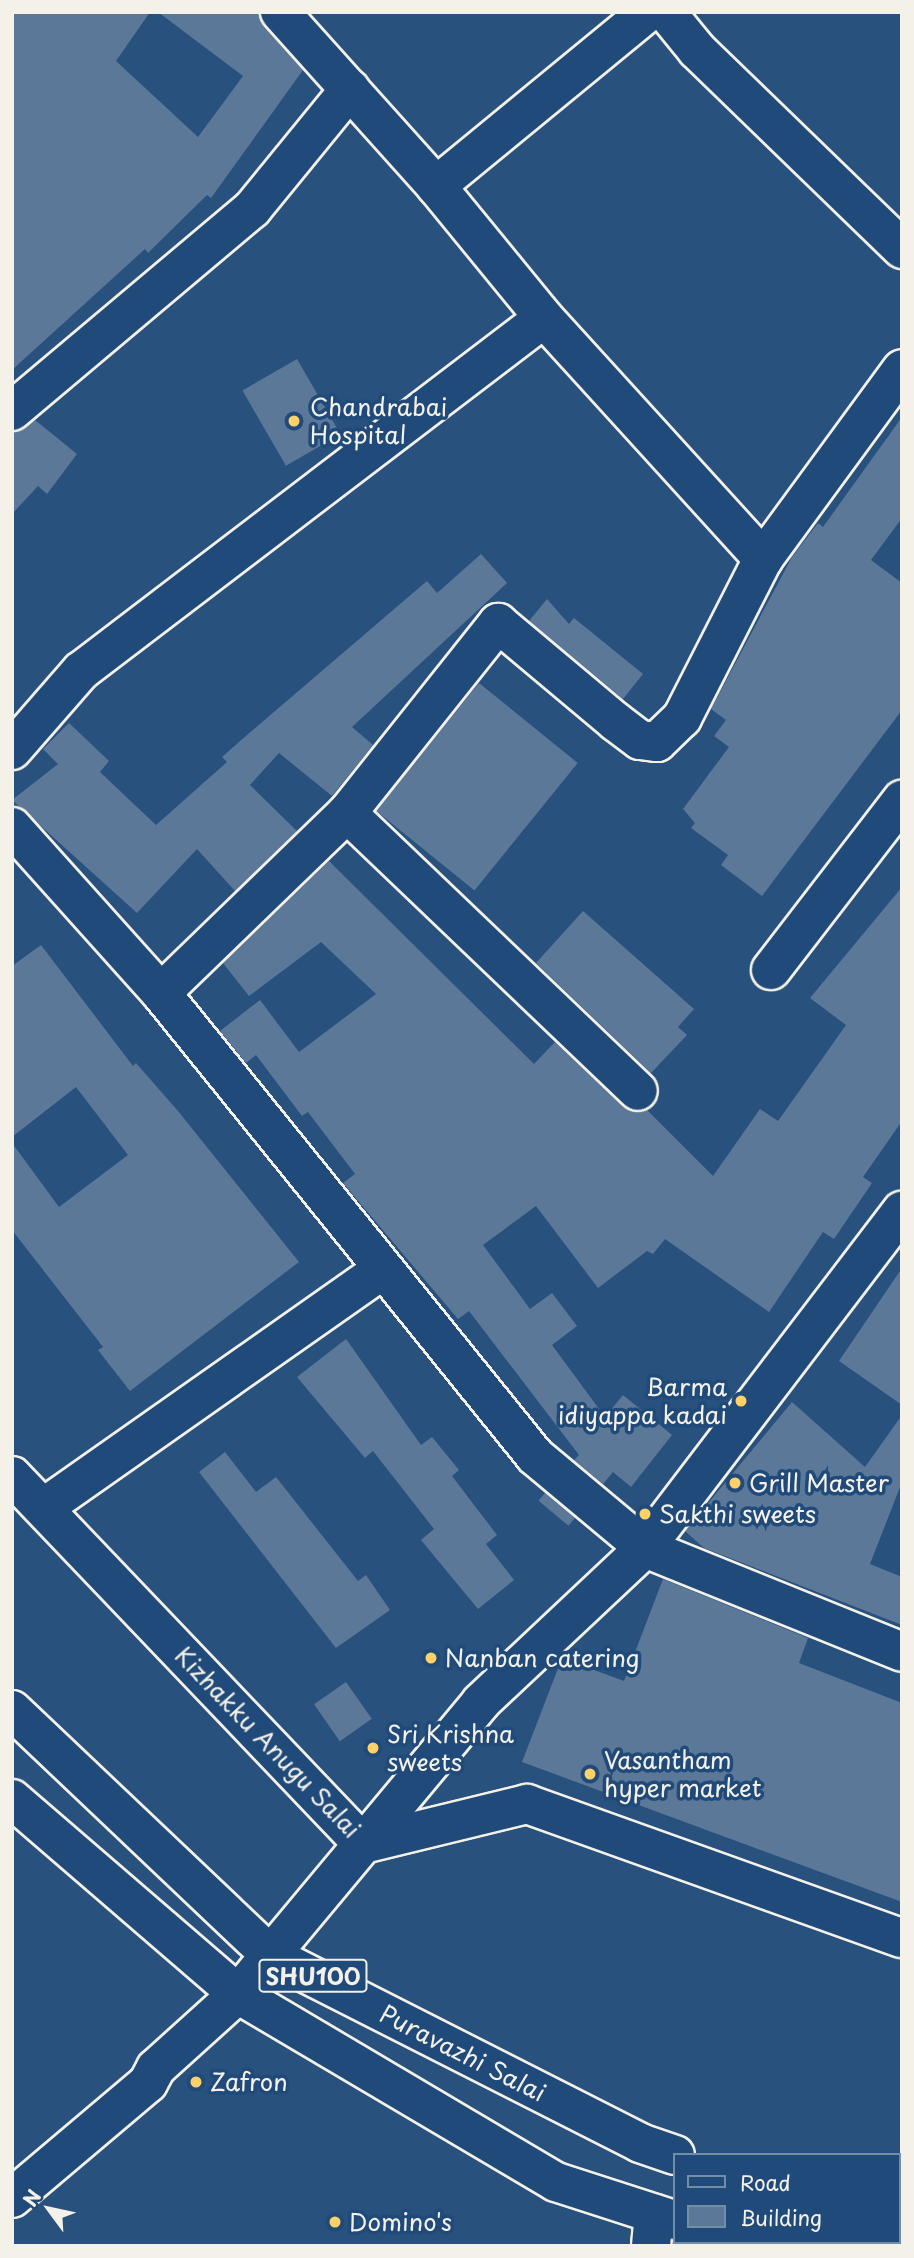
<!DOCTYPE html>
<html>
<head>
<meta charset="utf-8">
<style>
  body { margin:0 }
  #map { position:relative; width:914px; height:2258px; overflow:hidden; background:#28517e; font-family:"Playpen Sans",sans-serif }
  div>[style] { position:absolute }
  .building>* { inset:0; background:#5b7899; transform-origin:0 0 }
  .roads { filter:drop-shadow(2px 0 #f4f1e8) drop-shadow(-2px 0 #f4f1e8) drop-shadow(0 2px #f4f1e8) drop-shadow(0 -2px #f4f1e8) }
  .minor>* { height:38px; margin:-19px; padding:0 19px; transform-origin:19px; border-radius:19px; background:#1f4a7a }
  .major>* { height:38px; margin:-19px; padding:0 19px; transform-origin:19px; border-radius:19px; background:#1f4a7a }
  .dots>* { width:19px; height:19px; translate:-50% -50%; box-sizing:border-box; border:4px solid #1f4a7a; border-radius:50% }
  span { translate:-50% -50%; white-space:nowrap; text-align:center; line-height:1.15; -webkit-text-stroke:7px #1f4a7a; paint-order:stroke }
  .shield-label span { padding:2px 5px; background:#1f4a7a; border:2px solid; border-radius:5px; -webkit-text-stroke-width:0 }
  .shield-label { font-size:23px; color:#f4f1e8; font-weight:700 }
  .poi-label { font-size:24px; color:#f4f1e8 }
  .left { translate:0 -50%; text-align:left }
  .right { translate:-100% -50%; text-align:right }
  .street-label { font-size:24px; color:#f4f1e8 }
  .frame { position:absolute; inset:0; border:14px solid #f4f1e8; pointer-events:none }
  .legend { position:absolute; left:673px; top:2153px; width:228px; height:91px; box-sizing:border-box; background:#1f4a7a; border:2px solid #748da6; margin:0; padding:9px 12px; list-style:none; font-size:21px; color:#f4f1e8 }
  .legend li { display:flex; align-items:center; gap:14px; height:35px }
  .legend b { width:35px; border:2px solid #748da6 }
  .north { position:absolute; left:14px; top:2174px; width:70px; height:70px; -webkit-text-stroke:5px #1f4a7a; paint-order:stroke; rotate:303deg; font-size:19px; font-weight:700; line-height:28px; text-align:center; color:#f4f1e8 }
  .north::after { content:''; display:block; margin:auto; width:24px; height:32px; background:#f4f1e8; clip-path:polygon(50% 0,100% 100%,50% 72%,0 100%) }
</style>
</head>
<body>
<div id="map">
  <div class="building">
    <i style="clip-path:polygon(12px 12px,150px 12px,116px 61px,198px 137px,243px 76px,158px 12px,259px 12px,264px 27px,303px 70px,211px 198px,207px 195px,148px 253px,145px 249px,12px 370px)"></i>
    <i style="left:297px;top:359px;width:87px;height:63px;rotate:60deg"></i>
    <i style="clip-path:polygon(902px 417px,902px 518px,871px 560px,902px 583px,902px 710px,762px 896px,721px 865px,728px 855px,691px 828px,695px 823px,683px 809px,729px 747px,714px 736px,726px 720px,711px 709px,792px 557px,818px 523px,823px 527px)"></i>
    <i style="clip-path:polygon(35px 420px,77px 454px,47px 494px,38px 486px,12px 514px,12px 432px)"></i>
    <i style="clip-path:polygon(481px 554px,507px 583px,352px 727px,373px 745px,332px 796px,279px 753px,250px 785px,297px 831px,235px 891px,197px 849px,137px 913px,12px 800px,58px 764px,43px 749px,69px 723px,109px 761px,100px 772px,156px 825px,227px 762px,222px 757px,247px 735px,427px 581px,437px 593px)"></i>
    <i style="clip-path:polygon(547px 599px,569px 624px,574px 618px,643px 674px,623px 699px,529px 621px)"></i>
    <i style="left:479px;top:683px;width:127px;height:164px;rotate:39deg"></i>
    <i style="clip-path:polygon(329px 861px,534px 1064px,555px 1042px,623px 1107px,647px 1110px,713px 1176px,760px 1109px,778px 1121px,846px 1025px,810px 998px,902px 887px,902px 1121px,863px 1177px,872px 1183px,834px 1239px,823px 1232px,769px 1312px,665px 1239px,653px 1254px,647px 1251px,598px 1288px,536px 1206px,483px 1245px,530px 1309px,552px 1293px,577px 1326px,552px 1345px,605px 1417px,623px 1395px,672px 1435px,631px 1487px,613px 1472px,603px 1484px,574px 1460px,579px 1455px,469px 1311px,458px 1319px,343px 1183px,355px 1174px,308px 1112px,302px 1116px,256px 1055px,246px 1063px,220px 1031px,260px 1000px,299px 1052px,376px 994px,321px 942px,249px 996px,223px 963px)"></i>
    <i style="clip-path:polygon(583px 911px,694px 1009px,678px 1027px,687px 1035px,651px 1073px,536px 963px)"></i>
    <i style="clip-path:polygon(41px 945px,133px 1066px,136px 1063px,178px 1111px,299px 1262px,130px 1391px,98px 1350px,103px 1347px,12px 1230px,12px 1143px,59px 1207px,128px 1155px,76px 1087px,12px 1137px,12px 966px)"></i>
    <i style="clip-path:polygon(902px 1268px,902px 1405px,839px 1361px)"></i>
    <i style="clip-path:polygon(346px 1339px,421px 1445px,432px 1437px,459px 1470px,452px 1476px,497px 1535px,486px 1544px,514px 1580px,478px 1609px,421px 1540px,434px 1529px,373px 1451px,365px 1458px,297px 1377px)"></i>
    <i style="clip-path:polygon(792px 1402px,865px 1467px,902px 1415px,902px 1482px,870px 1564px,902px 1577px,902px 1625px,704px 1548px,685px 1531px)"></i>
    <i style="clip-path:polygon(225px 1452px,256px 1492px,276px 1477px,358px 1581px,366px 1575px,390px 1610px,336px 1648px,199px 1472px)"></i>
    <i style="left:545px;top:1493px;width:39px;height:10px;rotate:40deg"></i>
    <i style="clip-path:polygon(663px 1579px,808px 1638px,799px 1663px,902px 1703px,902px 1902px,522px 1762px,562px 1658px,624px 1681px)"></i>
    <i style="left:346px;top:1682px;width:45px;height:39px;rotate:55deg"></i>
  </div>
  <div class="roads">
    <div class="minor">
      <i style="left:280px;top:12px;width:234px;rotate:48.1deg"></i>
      <i style="left:436px;top:186px;width:171px;rotate:50.7deg"></i>
      <i style="left:666px;top:12px;width:49px;rotate:50.8deg"></i>
      <i style="left:697px;top:50px;width:286px;rotate:44.1deg"></i>
      <i style="left:436px;top:186px;width:274px;rotate:-39.4deg"></i>
      <i style="left:12px;top:411px;width:314px;rotate:-40.1deg"></i>
      <i style="left:252px;top:209px;width:155px;rotate:-50.8deg"></i>
      <i style="left:12px;top:750px;width:105px;rotate:-48.9deg"></i>
      <i style="left:81px;top:671px;width:582px;rotate:-37.32deg"></i>
      <i style="left:544px;top:318px;width:326px;rotate:47.7deg"></i>
      <i style="left:763px;top:559px;width:235px;rotate:-53.8deg"></i>
      <i style="left:347px;top:813px;width:402px;rotate:43.7deg"></i>
      <i style="left:12px;top:827px;width:223px;rotate:48.1deg"></i>
      <i style="left:161px;top:993px;width:595px;rotate:51.07deg"></i>
      <i style="left:535px;top:1456px;width:143px;rotate:39.9deg"></i>
      <i style="left:645px;top:1548px;width:277px;rotate:22deg"></i>
      <i style="left:771px;top:970px;width:215px;rotate:-52.4deg"></i>
      <i style="left:161px;top:993px;width:259px;rotate:-44.1deg"></i>
      <i style="left:347px;top:813px;width:243px;rotate:-51.5deg"></i>
      <i style="left:498px;top:623px;width:154px;rotate:40deg"></i>
      <i style="left:616px;top:722px;width:30px;rotate:37deg"></i>
      <i style="left:640px;top:740px;width:17px;rotate:7deg"></i>
      <i style="left:657px;top:742px;width:35px;rotate:-44deg"></i>
      <i style="left:682px;top:718px;width:178px;rotate:-63deg"></i>
      <i style="left:12px;top:1476px;width:509px;rotate:46.35deg"></i>
      <i style="left:363px;top:1844px;width:169px;rotate:-13.7deg"></i>
      <i style="left:527px;top:1804px;width:398px;rotate:19.7deg"></i>
      <i style="left:46px;top:1506px;width:412px;rotate:-35.1deg"></i>
      <i style="left:12px;top:2198px;width:178px;rotate:-40.2deg"></i>
      <i style="left:148px;top:2083px;width:17px;rotate:-62deg"></i>
      <i style="left:156px;top:2068px;width:110px;rotate:-42.1deg"></i>
      <i style="left:238px;top:1994px;width:380px;rotate:-50.2deg"></i>
      <i style="left:481px;top:1702px;width:225px;rotate:-43.2deg"></i>
      <i style="left:645px;top:1548px;width:424px;rotate:-52.7deg"></i>
      <i style="left:651px;top:2246px;width:32px;rotate:-85deg"></i>
    </div>
    <div class="major">
      <i style="left:12px;top:1710px;width:356px;rotate:43.5deg"></i>
      <i style="left:270px;top:1955px;width:415px;rotate:26.9deg"></i>
      <i style="left:640px;top:2143px;width:37px;rotate:19deg"></i>
      <i style="left:12px;top:1799px;width:298px;rotate:40.8deg"></i>
      <i style="left:238px;top:1994px;width:369px;rotate:30.6deg"></i>
      <i style="left:556px;top:2182px;width:124px;rotate:17.9deg"></i>
      <i style="left:898px;top:2229px;width:4px;rotate:14deg"></i>
      <i style="left:746px;top:2242px;width:13px;rotate:18deg"></i>
    </div>
  </div>
  <div class="dots">
    <i style="left:294px;top:421px;background:#ffd166"></i>
    <i style="left:741px;top:1401px;background:#ffd166"></i>
    <i style="left:735px;top:1483px;background:#ffd166"></i>
    <i style="left:645px;top:1514px;background:#ffd166"></i>
    <i style="left:431px;top:1658px;background:#ffd166"></i>
    <i style="left:373px;top:1748px;background:#ffd166"></i>
    <i style="left:590px;top:1774px;background:#ffd166"></i>
    <i style="left:196px;top:2082px;background:#ffd166"></i>
    <i style="left:335px;top:2222px;background:#ffd166"></i>
  </div>
  <div class="shield-label">
    <span style="left:313px;top:1976px">SHU100</span>
  </div>
  <div class="poi-label">
    <span class="left" style="left:310px;top:421px">Chandrabai<br>Hospital</span>
    <span class="right" style="left:727px;top:1401px">Barma<br>idiyappa kadai</span>
    <span class="left" style="left:749px;top:1483px">Grill Master</span>
    <span class="left" style="left:659px;top:1514px">Sakthi sweets</span>
    <span class="left" style="left:445px;top:1658px">Nanban catering</span>
    <span class="left" style="left:387px;top:1748px">Sri Krishna<br>sweets</span>
    <span class="left" style="left:604px;top:1774px">Vasantham<br>hyper market</span>
    <span class="left" style="left:210px;top:2082px">Zafron</span>
    <span class="left" style="left:349px;top:2222px">Domino's</span>
  </div>
  <div class="street-label">
    <span style="left:268px;top:1742px;rotate:46deg">Kizhakku Anugu Salai</span>
    <span style="left:463px;top:2053px;rotate:27deg">Puravazhi Salai</span>
  </div>
  <div class="frame"></div>
  <ul class="legend">
  <li><b style="height:9px;background:#1f4a7a"></b>Road</li>
  <li><b style="height:19px;background:#5b7899"></b>Building</li>
  </ul>
  <div class="north">N</div>
</div>
</body>
</html>
